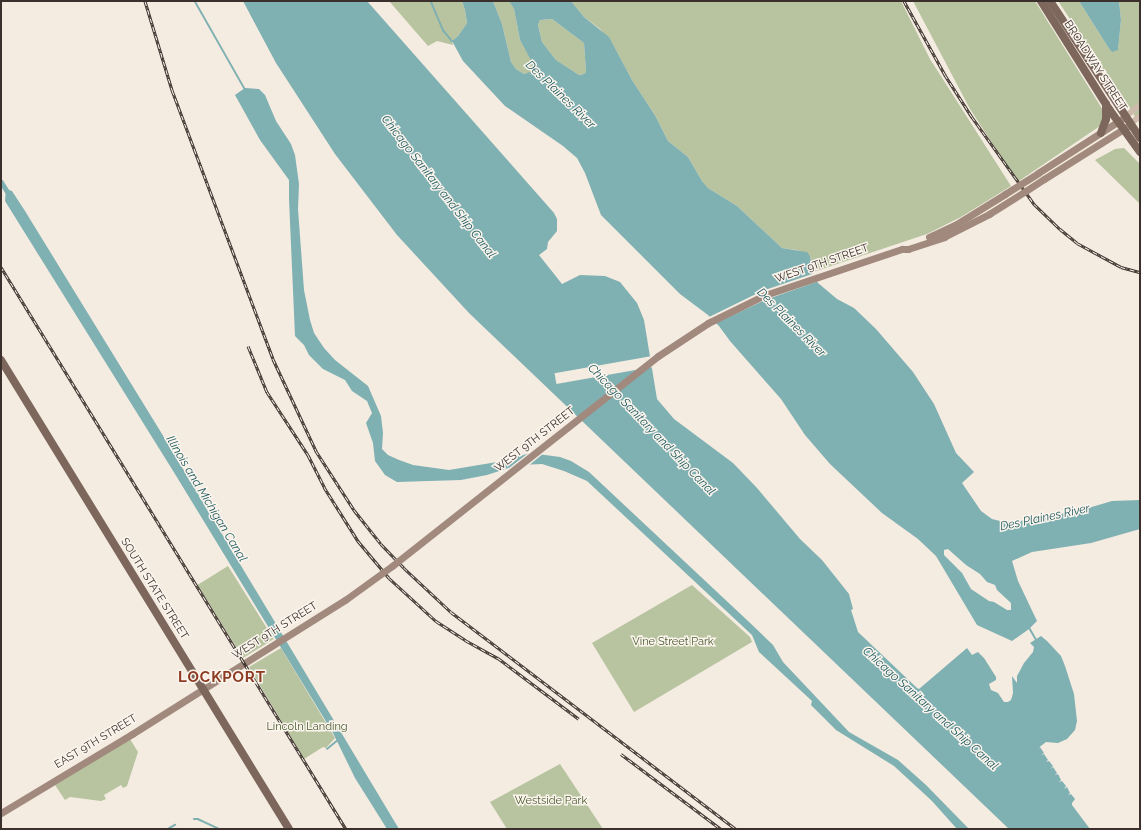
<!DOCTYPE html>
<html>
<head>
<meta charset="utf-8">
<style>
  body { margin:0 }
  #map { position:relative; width:1141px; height:830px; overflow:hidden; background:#f4ebe1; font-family:Raleway,sans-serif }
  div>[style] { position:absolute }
  .green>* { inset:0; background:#b8c4a0; transform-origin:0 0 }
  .water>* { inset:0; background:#7fb0b2 }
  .pier>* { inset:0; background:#f4ebe1; transform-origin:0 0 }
  .stream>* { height:1.5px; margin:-0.75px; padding:0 0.75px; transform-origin:0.75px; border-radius:0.75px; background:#7fb0b2 }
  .canal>* { height:5px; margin:-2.5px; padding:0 2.5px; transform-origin:2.5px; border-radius:2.5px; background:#7fb0b2 }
  .tertiary>* { height:6px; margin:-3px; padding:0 3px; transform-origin:3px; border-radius:3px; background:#cdbbac }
  .secondary>* { height:7px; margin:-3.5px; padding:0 3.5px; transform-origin:3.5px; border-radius:3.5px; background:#a18a7d }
  .primary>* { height:8px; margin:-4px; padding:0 4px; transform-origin:4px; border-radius:4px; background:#7d675c }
  .rail>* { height:3px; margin-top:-1.5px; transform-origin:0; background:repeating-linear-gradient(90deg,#fbf5ee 0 4.5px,#3b302b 0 9px); box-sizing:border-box; border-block:1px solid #3b302b }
  .secondary-bridge>* { height:7px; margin:-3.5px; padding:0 3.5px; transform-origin:3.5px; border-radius:3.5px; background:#a18a7d }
  span { translate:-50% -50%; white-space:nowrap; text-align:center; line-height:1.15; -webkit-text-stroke:3px #fbf5ee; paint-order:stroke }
  .street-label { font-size:11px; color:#3b302b }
  .park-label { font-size:11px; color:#4a5a2e }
  .water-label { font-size:12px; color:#1f5a5e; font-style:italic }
  .district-label { font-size:15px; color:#8c3b22; font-weight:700; letter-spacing:1px }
  .frame { position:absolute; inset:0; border:2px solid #3b302b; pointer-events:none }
</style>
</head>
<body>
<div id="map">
  <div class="green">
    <i style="clip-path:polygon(389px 1px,462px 1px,465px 10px,467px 23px,458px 36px,452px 41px,453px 45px,437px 41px,428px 46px)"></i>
    <i style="clip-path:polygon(493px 1px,510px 2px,514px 9px,520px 40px,531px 59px,533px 71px,530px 73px,524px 74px,516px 69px,511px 62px,502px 24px)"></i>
    <i style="clip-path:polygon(571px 1px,901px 1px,930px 59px,1011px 186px,961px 217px,927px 234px,813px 272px,810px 256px,797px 250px,782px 248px,737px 206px,708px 188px,702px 181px,688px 157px,668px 141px,656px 117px,632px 80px,612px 43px,600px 29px,584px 17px)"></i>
    <i style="clip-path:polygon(913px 1px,1035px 1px,1101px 107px,1105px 115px,1100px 126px,1019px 181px,1009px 169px,970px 109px)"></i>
    <i style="clip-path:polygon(1058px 1px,1079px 1px,1108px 47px,1118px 50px,1121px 20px,1119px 1px,1140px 1px,1140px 124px)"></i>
    <i style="clip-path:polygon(552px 19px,584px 43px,586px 72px,584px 74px,579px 75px,556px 60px,542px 42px,538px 25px,540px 20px)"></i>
    <i style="clip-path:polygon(1124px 148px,1140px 164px,1140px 204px,1095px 160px,1115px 149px)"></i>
    <i style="left:228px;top:566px;width:86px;height:36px;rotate:58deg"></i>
    <i style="clip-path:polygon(692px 585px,750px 637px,752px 642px,634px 712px,592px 643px)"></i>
    <i style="clip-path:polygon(281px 648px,335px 738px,326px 748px,323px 747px,304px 759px,249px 667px)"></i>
    <i style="clip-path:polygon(130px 739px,138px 752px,127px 786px,123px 788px,121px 785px,104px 795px,106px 799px,101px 801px,70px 797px,65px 800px,55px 785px)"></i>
    <i style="clip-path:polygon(560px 764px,603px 829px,507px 829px,490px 802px)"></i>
  </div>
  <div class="water">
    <i style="clip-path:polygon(243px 1px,367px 1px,554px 213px,557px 219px,557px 231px,548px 242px,547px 249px,539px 255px,562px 284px,580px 275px,605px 276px,620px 282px,637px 303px,644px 320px,657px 399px,674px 419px,733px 463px,757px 488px,800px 539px,822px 560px,849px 594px,853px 609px,851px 610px,858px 632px,917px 688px,919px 689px,967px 648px,972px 655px,978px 652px,984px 658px,996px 677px,996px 680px,989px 684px,991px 690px,998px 693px,1004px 702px,1008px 702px,1011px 700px,1013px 693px,1012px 676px,1017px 683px,1017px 676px,1024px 663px,1033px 652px,1034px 647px,1030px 643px,1041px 636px,1047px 641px,1061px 656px,1065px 666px,1074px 694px,1077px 721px,1075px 730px,1067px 739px,1058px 743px,1046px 742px,1037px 749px,1040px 747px,1044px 753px,1041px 755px,1044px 754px,1048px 760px,1046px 762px,1049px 761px,1053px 766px,1050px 769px,1053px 767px,1057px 773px,1055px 775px,1058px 774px,1061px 780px,1059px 782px,1062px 781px,1066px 786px,1064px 789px,1067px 787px,1070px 793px,1068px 795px,1071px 794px,1075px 799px,1072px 803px,1072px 805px,1090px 829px,1009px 829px,469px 313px,397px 235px,335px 154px,276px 63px)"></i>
    <i style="clip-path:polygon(evenodd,462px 1px,493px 1px,502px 24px,511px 62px,516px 69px,524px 74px,533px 71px,532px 62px,520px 40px,514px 9px,509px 1px,571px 1px,584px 17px,609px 37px,632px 80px,656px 117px,668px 141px,688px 157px,702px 181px,708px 188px,737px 206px,782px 248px,807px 252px,810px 256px,814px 277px,818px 283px,837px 299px,854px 308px,876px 329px,913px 372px,934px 404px,956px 453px,974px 472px,962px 483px,981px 511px,992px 519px,1004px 522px,1030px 520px,1085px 509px,1112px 501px,1140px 500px,1140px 529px,1091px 543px,1032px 552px,1012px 561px,1018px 581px,1037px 621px,1029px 629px,1012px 641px,977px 625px,936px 556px,918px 539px,882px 513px,830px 464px,805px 435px,781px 399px,730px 341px,719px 326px,708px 315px,680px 294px,601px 215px,585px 173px,577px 158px,563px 146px,505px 106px,463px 61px,452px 41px,458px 36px,467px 23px,465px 10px,462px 1px,552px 19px,584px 43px,586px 72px,584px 74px,579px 75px,556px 60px,542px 42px,538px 25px,540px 20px,552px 19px,462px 1px,948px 549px,966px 565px,980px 574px,987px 582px,995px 585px,997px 590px,1011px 603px,1011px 610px,1007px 610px,994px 602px,989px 601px,971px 589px,962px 573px,944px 555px,944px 550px,948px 549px)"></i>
    <i style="clip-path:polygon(1079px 1px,1119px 1px,1121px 20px,1118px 50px,1112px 52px,1108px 47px)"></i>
    <i style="clip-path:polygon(245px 88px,259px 89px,265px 95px,276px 121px,291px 144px,295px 155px,299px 184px,298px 209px,304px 290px,310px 320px,314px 333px,324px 348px,335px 360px,368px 386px,381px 416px,383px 433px,382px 449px,388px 455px,399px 460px,413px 465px,449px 470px,503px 461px,530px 453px,560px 457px,571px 461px,589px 472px,748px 621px,773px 645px,783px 662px,849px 732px,898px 760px,926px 785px,969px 829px,957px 829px,932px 801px,894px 766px,836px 730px,811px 705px,812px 701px,759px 652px,752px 635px,587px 481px,564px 471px,542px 464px,518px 465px,487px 475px,461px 480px,397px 482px,385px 475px,375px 461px,373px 443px,366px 423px,372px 413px,367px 401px,352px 391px,345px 380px,323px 369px,309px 355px,304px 345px,295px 336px,289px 199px,289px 180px,260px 140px,235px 95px)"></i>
    <i style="clip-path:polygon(6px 189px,12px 191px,25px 211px,162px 434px,399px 829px,387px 829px,355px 778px,333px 733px,175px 474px,5px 201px)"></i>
  </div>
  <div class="pier">
    <i style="clip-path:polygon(815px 273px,819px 281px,765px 300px,714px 324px,707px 318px,762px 291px)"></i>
    <i style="left:652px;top:356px;width:11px;height:99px;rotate:80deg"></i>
    <i style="clip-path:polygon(531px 451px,544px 453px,527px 467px,505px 471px)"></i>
  </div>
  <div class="stream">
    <i style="left:195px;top:1px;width:101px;rotate:60.4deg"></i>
    <i style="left:431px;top:1px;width:33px;rotate:67deg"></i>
    <i style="left:444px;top:31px;width:13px;rotate:51deg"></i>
    <i style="left:1029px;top:627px;width:14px;rotate:60deg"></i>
    <i style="left:327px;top:749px;width:14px;rotate:-39deg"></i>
    <i style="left:194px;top:819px;width:4px"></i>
    <i style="left:198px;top:819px;width:23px;rotate:25deg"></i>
    <i style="left:168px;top:829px;width:8px;rotate:-30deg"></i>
  </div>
  <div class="canal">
    <i style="left:1px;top:182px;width:15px;rotate:58deg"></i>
  </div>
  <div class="tertiary">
    <i style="left:1125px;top:117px;width:19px;rotate:-39deg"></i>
    <i style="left:1130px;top:124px;width:13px;rotate:-39deg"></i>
  </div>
  <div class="secondary">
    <i style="left:1038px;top:173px;width:103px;rotate:-32.8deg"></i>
    <i style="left:1044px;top:179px;width:99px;rotate:-32.2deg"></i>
    <i style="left:929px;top:237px;width:29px;rotate:-25deg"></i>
    <i style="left:955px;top:225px;width:59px;rotate:-31.8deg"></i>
    <i style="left:902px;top:249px;width:6px"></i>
    <i style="left:908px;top:249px;width:38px;rotate:-18deg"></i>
    <i style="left:944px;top:237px;width:51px;rotate:-27.1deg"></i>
    <i style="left:989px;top:214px;width:41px;rotate:-32.2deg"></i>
    <i style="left:1px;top:813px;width:153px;rotate:-31.1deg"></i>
    <i style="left:132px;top:734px;width:252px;rotate:-32.2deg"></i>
  </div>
  <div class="primary">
    <i style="left:1041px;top:1px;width:128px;rotate:57.8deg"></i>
    <i style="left:1109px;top:109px;width:53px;rotate:54.2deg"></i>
    <i style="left:1050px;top:1px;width:164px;rotate:56.7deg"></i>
    <i style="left:1101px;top:133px;width:15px;rotate:-70deg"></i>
    <i style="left:1106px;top:119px;width:15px;rotate:-90deg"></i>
    <i style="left:1px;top:360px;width:550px;rotate:58.45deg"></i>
  </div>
  <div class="rail">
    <i style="left:145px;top:1px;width:93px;rotate:73.1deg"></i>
    <i style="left:172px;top:90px;width:287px;rotate:69.4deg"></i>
    <i style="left:273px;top:359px;width:102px;rotate:64.9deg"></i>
    <i style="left:316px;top:451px;width:70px;rotate:57.2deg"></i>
    <i style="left:354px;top:510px;width:43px;rotate:51.5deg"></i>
    <i style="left:381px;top:544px;width:33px;rotate:46deg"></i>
    <i style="left:404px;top:568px;width:64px;rotate:43.1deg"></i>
    <i style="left:451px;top:612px;width:358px;rotate:37.3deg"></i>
    <i style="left:904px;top:1px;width:85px;rotate:61deg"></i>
    <i style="left:945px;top:75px;width:50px;rotate:57.3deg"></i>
    <i style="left:972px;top:117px;width:107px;rotate:54.5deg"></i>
    <i style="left:1034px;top:204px;width:36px;rotate:44deg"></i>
    <i style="left:1060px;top:229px;width:22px;rotate:39deg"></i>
    <i style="left:1077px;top:243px;width:50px;rotate:28.6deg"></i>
    <i style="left:1121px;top:267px;width:20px;rotate:15deg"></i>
    <i style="left:1px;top:267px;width:659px;rotate:58.46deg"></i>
    <i style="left:248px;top:346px;width:50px;rotate:67.6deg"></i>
    <i style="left:267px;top:392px;width:75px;rotate:56.9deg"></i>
    <i style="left:308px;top:455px;width:36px;rotate:63deg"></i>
    <i style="left:324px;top:487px;width:64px;rotate:57.8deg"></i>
    <i style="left:358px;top:541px;width:48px;rotate:50deg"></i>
    <i style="left:389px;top:578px;width:64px;rotate:42.5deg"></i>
    <i style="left:436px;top:621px;width:35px;rotate:33deg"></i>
    <i style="left:465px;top:640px;width:38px;rotate:29deg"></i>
    <i style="left:498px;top:658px;width:101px;rotate:37deg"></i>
    <i style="left:621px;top:754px;width:125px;rotate:36.9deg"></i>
  </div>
  <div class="secondary-bridge">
    <i style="left:1024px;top:192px;width:24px;rotate:-33deg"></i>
    <i style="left:1005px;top:194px;width:39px;rotate:-32deg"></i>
    <i style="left:345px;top:600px;width:58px;rotate:-35.9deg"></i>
    <i style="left:392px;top:566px;width:339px;rotate:-38.3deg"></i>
    <i style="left:658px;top:356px;width:60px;rotate:-33.4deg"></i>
    <i style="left:708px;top:323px;width:64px;rotate:-26.2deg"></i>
    <i style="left:765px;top:295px;width:145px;rotate:-18.6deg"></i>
  </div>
  <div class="street-label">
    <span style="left:1095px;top:66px;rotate:57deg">BROADWAY STREET</span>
    <span style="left:822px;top:264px;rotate:-19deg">WEST 9TH STREET</span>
    <span style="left:535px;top:440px;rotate:-38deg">WEST 9TH STREET</span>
    <span style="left:154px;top:589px;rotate:58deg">SOUTH STATE STREET</span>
    <span style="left:275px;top:631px;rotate:-32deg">WEST 9TH STREET</span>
    <span style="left:96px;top:742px;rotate:-31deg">EAST 9TH STREET</span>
  </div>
  <div class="park-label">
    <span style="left:673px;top:642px">Vine Street Park</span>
    <span style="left:307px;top:727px">Lincoln Landing</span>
    <span style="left:551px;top:801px">Westside Park</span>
  </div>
  <div class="water-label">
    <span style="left:560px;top:95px;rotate:44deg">Des Plaines River</span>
    <span style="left:438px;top:187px;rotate:52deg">Chicago Sanitary and Ship Canal</span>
    <span style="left:791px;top:323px;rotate:45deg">Des Plaines River</span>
    <span style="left:651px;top:430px;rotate:46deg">Chicago Sanitary and Ship Canal</span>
    <span style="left:206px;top:499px;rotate:59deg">Illinois and Michigan Canal</span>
    <span style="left:1045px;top:518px;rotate:-12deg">Des Plaines River</span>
    <span style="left:930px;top:709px;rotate:42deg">Chicago Sanitary and Ship Canal</span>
  </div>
  <div class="district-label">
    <span style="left:222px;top:678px">LOCKPORT</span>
  </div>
  <div class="frame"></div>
</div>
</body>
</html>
